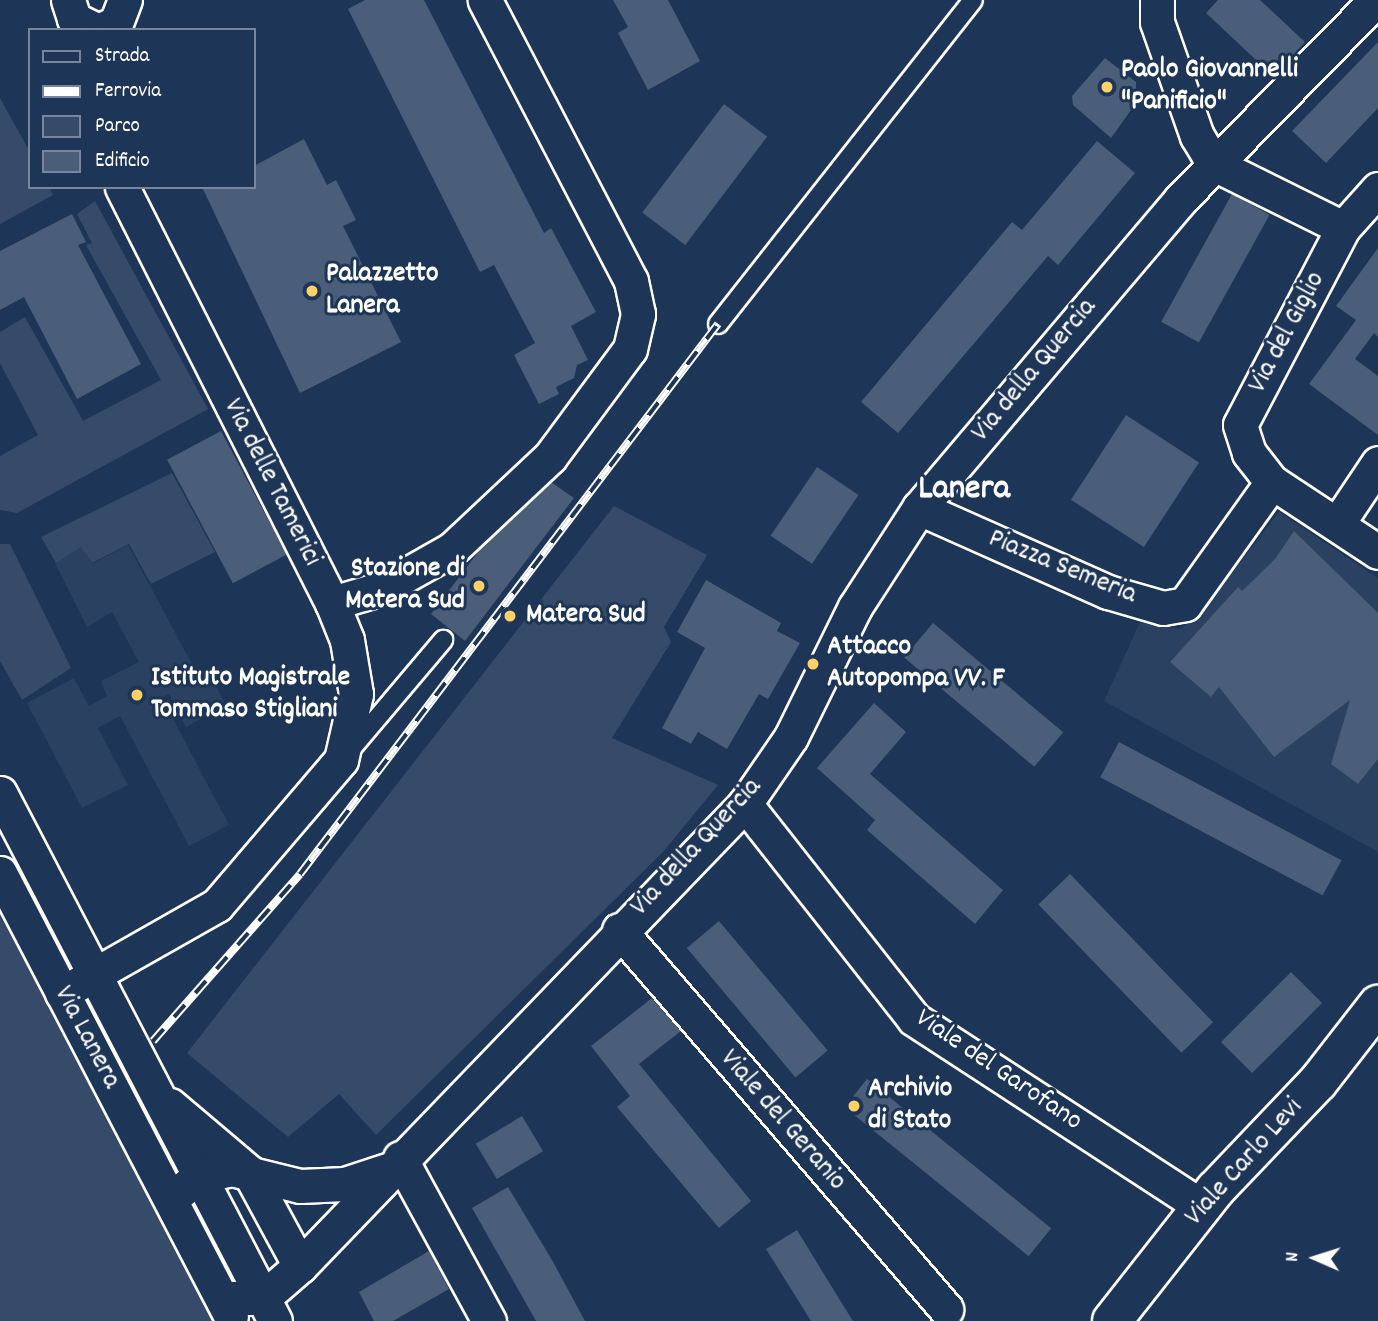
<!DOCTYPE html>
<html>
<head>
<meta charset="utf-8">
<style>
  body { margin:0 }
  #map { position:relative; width:1378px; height:1321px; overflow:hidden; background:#1d3557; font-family:Dekko,sans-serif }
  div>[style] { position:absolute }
  .built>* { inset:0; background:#2a4161 }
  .green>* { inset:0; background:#364b69 }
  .building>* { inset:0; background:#4a5d79; transform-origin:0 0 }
  .roads { filter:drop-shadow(2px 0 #fff) drop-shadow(-2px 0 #fff) drop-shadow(0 2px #fff) drop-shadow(0 -2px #fff) }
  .lane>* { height:18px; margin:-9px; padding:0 9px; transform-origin:9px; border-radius:9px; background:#1d3557 }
  .street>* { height:33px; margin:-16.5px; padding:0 16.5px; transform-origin:16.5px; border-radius:16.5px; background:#1d3557 }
  .secondary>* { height:38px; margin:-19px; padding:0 19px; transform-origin:19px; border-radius:19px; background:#1d3557 }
  .rail>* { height:8px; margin-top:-4px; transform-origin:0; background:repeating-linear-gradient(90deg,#1d3557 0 16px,#fff 0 32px); box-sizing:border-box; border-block:2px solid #fff }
  .dots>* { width:19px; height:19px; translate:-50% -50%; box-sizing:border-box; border:4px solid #1d3557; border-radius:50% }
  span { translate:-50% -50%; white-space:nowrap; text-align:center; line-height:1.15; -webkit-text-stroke:6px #1d3557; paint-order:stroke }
  .poi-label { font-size:28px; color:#fff; font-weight:700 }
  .left { translate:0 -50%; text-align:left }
  .right { translate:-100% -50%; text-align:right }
  .street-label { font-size:28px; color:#fff }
  .district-label { font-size:35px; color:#fff; font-weight:700 }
  .legend { position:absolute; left:28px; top:28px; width:228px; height:161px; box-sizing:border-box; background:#1d3557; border:2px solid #77869a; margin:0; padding:9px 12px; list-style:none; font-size:21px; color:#fff }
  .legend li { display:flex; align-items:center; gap:14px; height:35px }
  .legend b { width:35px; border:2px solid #77869a }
  .north { position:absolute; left:1280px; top:1223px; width:70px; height:70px; -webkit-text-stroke:5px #1d3557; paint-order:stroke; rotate:273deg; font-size:19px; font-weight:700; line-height:28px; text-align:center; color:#fff }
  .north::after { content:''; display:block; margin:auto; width:24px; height:32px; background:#fff; clip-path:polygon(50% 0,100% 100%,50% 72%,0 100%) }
</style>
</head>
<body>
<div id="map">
  <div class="built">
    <i style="clip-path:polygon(1279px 512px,1378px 578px,1378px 852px,1104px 701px,1140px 622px,1181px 629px,1206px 607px)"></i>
    <i style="clip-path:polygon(128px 545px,198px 675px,207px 670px,226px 705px,186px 727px,169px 694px,162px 698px,229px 825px,189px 846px,120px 716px,98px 728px,128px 785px,82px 808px,27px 703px,74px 678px,89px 706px,107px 696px,101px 681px,139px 662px,112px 612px,87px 627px,55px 563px,82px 546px,92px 564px)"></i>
  </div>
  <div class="green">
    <i style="clip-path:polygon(0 98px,30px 152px,30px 187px,49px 187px,53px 195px,0 224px)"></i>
    <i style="clip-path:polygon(95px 201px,208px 409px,17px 513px,0 510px,0 456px,38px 435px,0 363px,0 332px,25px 317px,83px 421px,161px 380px,86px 245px,92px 243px,77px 214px)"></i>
    <i style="clip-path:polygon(172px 473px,215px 552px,151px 584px,129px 544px,92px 563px,81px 547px,56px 563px,41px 537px)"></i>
    <i style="clip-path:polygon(614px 506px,707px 555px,664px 627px,671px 642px,612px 738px,718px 785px,663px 852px,376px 1135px,339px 1094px,288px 1137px,187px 1053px)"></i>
    <i style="clip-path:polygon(0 544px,10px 544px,71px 668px,22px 700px,0 661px)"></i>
    <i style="clip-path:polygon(0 913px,31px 970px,213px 1321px,0 1321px)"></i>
  </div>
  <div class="building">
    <i style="clip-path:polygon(365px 0,424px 0,544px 233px,551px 228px,596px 312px,571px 326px,588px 360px,577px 365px,574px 378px,556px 387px,559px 394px,539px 404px,514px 355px,535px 343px,494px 265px,480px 272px,348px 9px)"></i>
    <i style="clip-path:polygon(613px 0,668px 0,700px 61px,648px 90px,618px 33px,628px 27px)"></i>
    <i style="clip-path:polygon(1218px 0,1260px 0,1305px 42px,1273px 76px,1206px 13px)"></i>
    <i style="clip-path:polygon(1378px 42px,1378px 108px,1326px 163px,1292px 131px)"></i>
    <i style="clip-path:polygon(1105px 58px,1136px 82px,1136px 103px,1111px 138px,1073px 105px,1072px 96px)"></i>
    <i style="left:724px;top:104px;width:54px;height:136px;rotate:37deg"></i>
    <i style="clip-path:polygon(304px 139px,327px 185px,336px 180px,356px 220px,343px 226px,401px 342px,300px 393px,202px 187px,254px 187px,254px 166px)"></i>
    <i style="clip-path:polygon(1097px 141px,1135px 173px,1058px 265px,1048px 256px,898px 433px,861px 402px,1012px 222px,1022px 230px)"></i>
    <i style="left:1232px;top:194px;width:43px;height:146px;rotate:29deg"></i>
    <i style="clip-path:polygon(72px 214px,86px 242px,78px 245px,141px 364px,77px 399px,24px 297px,0 310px,0 251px)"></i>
    <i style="clip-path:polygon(1378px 248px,1378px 337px,1374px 333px,1355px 359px,1378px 376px,1378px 435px,1309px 384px,1356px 320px,1336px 306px)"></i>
    <i style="left:1126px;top:415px;width:87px;height:101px;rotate:33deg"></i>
    <i style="left:221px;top:431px;width:140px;height:61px;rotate:62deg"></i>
    <i style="left:817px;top:467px;width:50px;height:83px;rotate:34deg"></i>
    <i style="clip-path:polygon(551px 482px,574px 498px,465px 641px,431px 614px,482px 547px)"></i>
    <i style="clip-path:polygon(1294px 531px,1378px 613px,1378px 759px,1358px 784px,1331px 764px,1350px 700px,1274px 757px,1219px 687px,1211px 697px,1170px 662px,1238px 587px,1242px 591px,1275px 559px)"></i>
    <i style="clip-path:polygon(706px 580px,781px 623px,777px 631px,800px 643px,768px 699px,759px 694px,727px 749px,698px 732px,691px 744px,662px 728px,705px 648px,677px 632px)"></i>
    <i style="left:933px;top:623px;width:170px;height:45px;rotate:40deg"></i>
    <i style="clip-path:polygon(874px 703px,906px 732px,870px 774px,1003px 890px,975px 924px,867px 830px,875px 820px,817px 768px)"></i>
    <i style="left:1119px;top:742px;width:252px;height:40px;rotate:28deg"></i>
    <i style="left:1070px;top:874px;width:206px;height:44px;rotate:46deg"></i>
    <i style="left:719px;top:921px;width:169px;height:42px;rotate:50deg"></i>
    <i style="left:1291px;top:972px;width:44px;height:99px;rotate:45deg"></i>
    <i style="clip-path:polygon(652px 998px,681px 1031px,639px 1064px,751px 1201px,719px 1228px,617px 1107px,630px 1096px,591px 1046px)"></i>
    <i style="left:867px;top:1079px;width:237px;height:36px;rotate:39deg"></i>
    <i style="left:522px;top:1116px;width:41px;height:54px;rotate:59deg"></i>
    <i style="clip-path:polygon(508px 1187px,552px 1260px,585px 1321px,536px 1321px,472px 1208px)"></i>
    <i style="clip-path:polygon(797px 1230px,838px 1297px,853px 1321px,811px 1321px,766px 1249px)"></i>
    <i style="clip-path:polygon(429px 1251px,449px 1289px,393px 1321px,374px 1321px,359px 1292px)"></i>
  </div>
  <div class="roads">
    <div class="lane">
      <i style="left:718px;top:324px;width:412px;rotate:-51.8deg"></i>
      <i style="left:351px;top:749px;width:143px;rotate:-49.8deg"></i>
    </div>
    <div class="street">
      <i style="left:68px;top:0;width:20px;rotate:72deg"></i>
      <i style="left:74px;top:19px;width:25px;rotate:26deg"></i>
      <i style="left:1157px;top:0;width:22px;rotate:90deg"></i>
      <i style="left:1157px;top:22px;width:121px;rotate:70.7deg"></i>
      <i style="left:1197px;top:136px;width:33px;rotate:59deg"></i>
      <i style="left:1214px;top:164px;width:144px;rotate:26.4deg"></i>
      <i style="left:100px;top:30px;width:17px;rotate:-24deg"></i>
      <i style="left:116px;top:23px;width:25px;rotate:-69deg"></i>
      <i style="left:1378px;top:189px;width:52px;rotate:131.9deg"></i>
      <i style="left:1343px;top:228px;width:222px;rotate:117.6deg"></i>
      <i style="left:1240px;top:425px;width:29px;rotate:72deg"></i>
      <i style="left:1249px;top:453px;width:37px;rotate:52deg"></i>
      <i style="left:1272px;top:482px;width:127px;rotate:33.4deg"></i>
      <i style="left:919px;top:508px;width:207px;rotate:24deg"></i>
      <i style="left:1108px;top:592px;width:57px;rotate:16.2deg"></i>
      <i style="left:1163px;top:608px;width:22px;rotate:-10deg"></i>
      <i style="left:1185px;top:604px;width:150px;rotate:-54.5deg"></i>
      <i style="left:1338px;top:523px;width:72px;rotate:-56.3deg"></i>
      <i style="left:332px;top:603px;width:53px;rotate:-16.4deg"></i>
      <i style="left:383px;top:588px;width:79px;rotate:-29.5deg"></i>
      <i style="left:452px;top:549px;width:134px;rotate:-43.2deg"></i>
      <i style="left:550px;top:457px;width:134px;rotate:-53.5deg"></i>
      <i style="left:630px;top:349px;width:36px;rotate:-77deg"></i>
      <i style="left:638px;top:314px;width:34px;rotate:-102deg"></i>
      <i style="left:631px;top:281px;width:317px;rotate:-117.5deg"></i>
      <i style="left:0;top:793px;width:595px;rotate:62.49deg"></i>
      <i style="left:745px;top:804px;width:273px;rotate:51.8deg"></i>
      <i style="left:914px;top:1019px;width:344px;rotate:33.1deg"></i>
      <i style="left:0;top:873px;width:500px;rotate:62.5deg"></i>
      <i style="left:619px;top:930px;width:501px;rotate:49.21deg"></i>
      <i style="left:62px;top:993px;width:178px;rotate:-29.6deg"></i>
      <i style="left:217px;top:905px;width:191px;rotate:-49.5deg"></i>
      <i style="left:341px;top:760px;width:68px;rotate:-77.2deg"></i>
      <i style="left:356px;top:694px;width:55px;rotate:-99.5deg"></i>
      <i style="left:347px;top:640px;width:40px;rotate:-112deg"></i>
      <i style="left:332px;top:603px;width:466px;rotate:-116.8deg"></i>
      <i style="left:170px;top:1105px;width:104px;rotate:40.3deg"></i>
      <i style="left:249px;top:1172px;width:107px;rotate:61.5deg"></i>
      <i style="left:400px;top:1158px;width:186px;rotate:61.4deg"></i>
      <i style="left:182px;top:1190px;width:20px;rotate:-41deg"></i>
      <i style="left:197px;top:1177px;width:35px;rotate:-13deg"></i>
      <i style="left:231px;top:1169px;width:71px;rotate:13.8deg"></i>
      <i style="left:300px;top:1186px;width:45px;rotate:-2.5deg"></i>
      <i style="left:345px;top:1184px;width:44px;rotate:-18.4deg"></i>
      <i style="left:222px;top:1298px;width:41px"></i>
      <i style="left:263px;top:1298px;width:49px;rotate:-40.9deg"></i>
      <i style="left:300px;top:1266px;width:641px;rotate:-46.07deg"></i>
      <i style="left:745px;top:804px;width:81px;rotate:-55.5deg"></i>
      <i style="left:791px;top:737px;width:145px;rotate:-63.8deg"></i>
      <i style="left:855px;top:607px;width:118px;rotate:-57.1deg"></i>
      <i style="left:919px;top:508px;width:405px;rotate:-49.7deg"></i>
      <i style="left:1181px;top:199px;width:279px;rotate:-45.6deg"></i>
    </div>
    <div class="secondary">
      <i style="left:1112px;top:1321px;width:167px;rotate:-51.8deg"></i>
      <i style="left:1215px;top:1190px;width:149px;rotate:-46.4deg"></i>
      <i style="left:1318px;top:1082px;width:98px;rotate:-52.1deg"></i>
    </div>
  </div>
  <div class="rail">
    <i style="left:153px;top:1041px;width:222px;rotate:-48.6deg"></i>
    <i style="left:300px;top:874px;width:691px;rotate:-52.77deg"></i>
  </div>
  <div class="dots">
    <i style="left:1107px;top:87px;background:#ffd166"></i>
    <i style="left:312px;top:291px;background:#ffd166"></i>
    <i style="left:479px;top:586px;background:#ffd166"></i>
    <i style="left:510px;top:616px;background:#ffd166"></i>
    <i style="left:813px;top:664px;background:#ffd166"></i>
    <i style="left:137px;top:695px;background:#ffd166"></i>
    <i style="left:854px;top:1106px;background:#ffd166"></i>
  </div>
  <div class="poi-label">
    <span class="left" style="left:1121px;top:87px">Paolo Giovannelli<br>"Panificio"</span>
    <span class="left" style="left:326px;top:291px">Palazzetto<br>Lanera</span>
    <span class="right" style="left:465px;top:586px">Stazione di<br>Matera Sud</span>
    <span class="left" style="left:526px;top:616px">Matera Sud</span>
    <span class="left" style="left:827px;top:664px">Attacco<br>Autopompa VV. F</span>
    <span class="left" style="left:151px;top:695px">Istituto Magistrale<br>Tommaso Stigliani</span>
    <span class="left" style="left:868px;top:1106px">Archivio<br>di Stato</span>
  </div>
  <div class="street-label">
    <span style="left:1288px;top:333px;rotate:-62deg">Via del Giglio</span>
    <span style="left:1035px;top:371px;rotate:-50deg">Via della Quercia</span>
    <span style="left:271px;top:483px;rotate:63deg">Via delle Tamerici</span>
    <span style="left:1062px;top:568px;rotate:22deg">Piazza Semeria</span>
    <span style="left:697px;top:848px;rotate:-47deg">Via della Quercia</span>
    <span style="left:86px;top:1038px;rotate:62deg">Via Lanera</span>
    <span style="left:998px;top:1071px;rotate:34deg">Viale del Garofano</span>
    <span style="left:782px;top:1121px;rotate:49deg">Viale del Geranio</span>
    <span style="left:1245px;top:1163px;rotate:-48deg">Viale Carlo Levi</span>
  </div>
  <div class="district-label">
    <span style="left:964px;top:490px">Lanera</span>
  </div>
  <ul class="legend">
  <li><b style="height:9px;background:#1d3557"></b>Strada</li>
  <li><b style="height:9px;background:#fff"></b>Ferrovia</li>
  <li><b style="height:19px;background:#364b69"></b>Parco</li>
  <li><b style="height:19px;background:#4a5d79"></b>Edificio</li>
  </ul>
  <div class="north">N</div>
</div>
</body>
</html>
